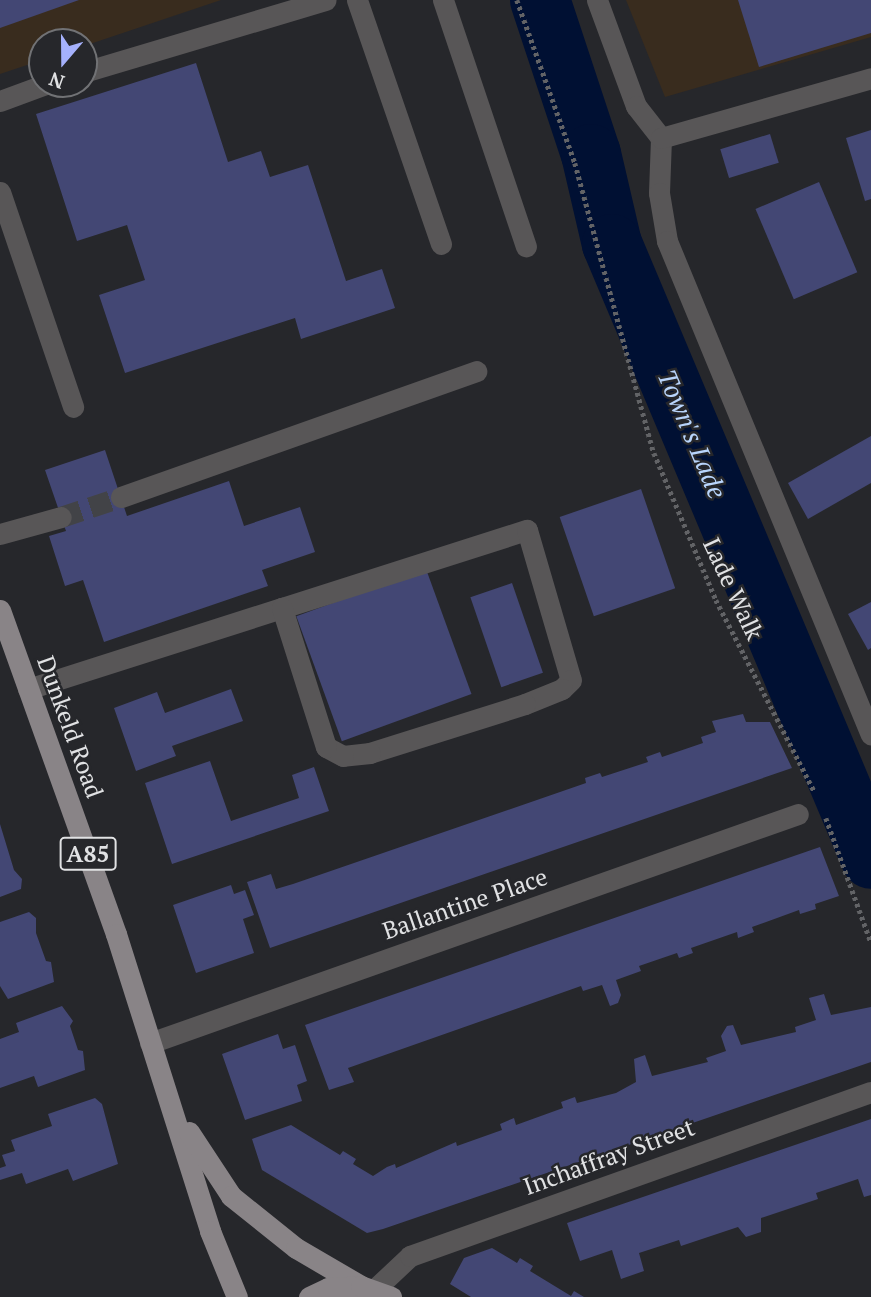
<!DOCTYPE html>
<html>
<head>
<meta charset="utf-8">
<style>
  body { margin:0 }
  #map { position:relative; width:871px; height:1297px; overflow:hidden; background:#26272b; font-family:"PT Serif",serif }
  div>[style] { position:absolute }
  .commercial>* { inset:0; background:#392c1e }
  .river>* { height:60px; margin:-30px; padding:0 30px; transform-origin:30px; border-radius:30px; background:#001033 }
  .building>* { inset:0; background:#434774; transform-origin:0 0 }
  .minor-tunnel>* { height:21px; margin-top:-10.5px; transform-origin:0; background:repeating-linear-gradient(90deg,#424347 0 21px,transparent 0 31px) }
  .path>* { height:4.5px; margin-top:-2.25px; transform-origin:0; background:repeating-linear-gradient(90deg,#626366 0 3.5px,transparent 0 7px) }
  .minor>* { height:21px; margin:-10.5px; padding:0 10.5px; transform-origin:10.5px; border-radius:10.5px; background:#585657 }
  .major>* { height:21px; margin:-10.5px; padding:0 10.5px; transform-origin:10.5px; border-radius:10.5px; background:#898487 }
  span { translate:-50% -50%; white-space:nowrap; text-align:center; line-height:1.15; -webkit-text-stroke:5px #26272b; paint-order:stroke }
  .shield-label span { padding:2px 5px; background:#26272b; border:2px solid; border-radius:5px; -webkit-text-stroke-width:0 }
  .shield-label { font-size:23px; color:#e1e2e4; font-weight:700 }
  .street-label { font-size:24px; color:#e1e2e4 }
  .water-label { font-size:26px; color:#b8d4fb; font-style:italic }
  .north { position:absolute; left:28px; top:28px; width:70px; height:70px; box-sizing:border-box; background:#26272b; border:2px solid #717275; border-radius:50%; rotate:200deg; font-size:19px; font-weight:700; line-height:28px; text-align:center; color:#e1e2e4 }
  .north::after { content:''; display:block; margin:auto; width:24px; height:32px; background:#a5b1fc; clip-path:polygon(50% 0,100% 100%,50% 72%,0 100%) }
</style>
</head>
<body>
<div id="map">
  <div class="commercial">
    <i style="clip-path:polygon(0 0,221px 0,84px 46px,84px 42px,42px 42px,42px 60px,0 74px)"></i>
    <i style="clip-path:polygon(626px 0,871px 0,871px 37px,665px 97px)"></i>
  </div>
  <div class="river">
    <i style="left:540px;top:0;width:162px;rotate:71.7deg"></i>
    <i style="left:591px;top:154px;width:92px;rotate:76.9deg"></i>
    <i style="left:612px;top:244px;width:667px;rotate:67.16deg"></i>
  </div>
  <div class="building">
    <i style="clip-path:polygon(0 0,79px 0,0 28px)"></i>
    <i style="clip-path:polygon(738px 0,871px 0,871px 33px,759px 67px)"></i>
    <i style="clip-path:polygon(196px 63px,228px 162px,261px 151px,270px 177px,308px 165px,346px 281px,382px 269px,395px 308px,301px 339px,295px 318px,125px 373px,99px 295px,145px 280px,127px 225px,77px 241px,36px 114px)"></i>
    <i style="clip-path:polygon(871px 130px,871px 199px,865px 201px,846px 138px)"></i>
    <i style="left:770px;top:134px;width:30px;height:52px;rotate:73deg"></i>
    <i style="left:819px;top:182px;width:98px;height:69px;rotate:67deg"></i>
    <i style="clip-path:polygon(871px 436px,871px 483px,808px 519px,788px 483px)"></i>
    <i style="clip-path:polygon(105px 450px,127px 516px,229px 481px,244px 526px,300px 507px,315px 552px,262px 570px,268px 586px,104px 642px,83px 580px,65px 586px,49px 536px,66px 531px,45px 470px)"></i>
    <i style="left:641px;top:489px;width:105px;height:86px;rotate:71deg"></i>
    <i style="left:426px;top:569px;width:133px;height:138px;rotate:70deg"></i>
    <i style="left:512px;top:583px;width:95px;height:44px;rotate:71deg"></i>
    <i style="clip-path:polygon(871px 602px,871px 648px,868px 650px,848px 614px)"></i>
    <i style="clip-path:polygon(231px 689px,243px 721px,172px 746px,176px 756px,136px 771px,114px 708px,157px 692px,165px 713px)"></i>
    <i style="clip-path:polygon(743px 714px,746px 722px,770px 722px,792px 768px,270px 948px,247px 882px,271px 874px,276px 889px,293px 884px,586px 783px,585px 778px,600px 773px,602px 777px,648px 762px,646px 757px,660px 752px,662px 757px,703px 743px,701px 737px,716px 732px,712px 721px)"></i>
    <i style="clip-path:polygon(210px 761px,231px 821px,299px 798px,292px 775px,314px 767px,329px 811px,172px 864px,145px 783px)"></i>
    <i style="clip-path:polygon(0 824px,14px 870px,22px 879px,21px 889px,0 897px)"></i>
    <i style="clip-path:polygon(820px 847px,839px 896px,815px 904px,816px 909px,800px 914px,799px 910px,752px 927px,754px 932px,738px 938px,737px 932px,691px 948px,693px 953px,679px 958px,677px 953px,639px 966px,641px 971px,616px 980px,621px 995px,618px 1003px,610px 1006px,602px 985px,583px 991px,581px 986px,348px 1068px,354px 1082px,329px 1090px,305px 1025px)"></i>
    <i style="clip-path:polygon(231px 885px,234px 894px,245px 890px,254px 915px,243px 919px,254px 953px,196px 973px,173px 905px)"></i>
    <i style="clip-path:polygon(29px 912px,36px 918px,36px 933px,46px 961px,51px 962px,54px 982px,8px 999px,0 986px,0 922px)"></i>
    <i style="clip-path:polygon(824px 994px,831px 1015px,871px 1007px,871px 1062px,383px 1229px,367px 1233px,262px 1170px,252px 1139px,291px 1125px,340px 1155px,343px 1151px,356px 1159px,353px 1164px,373px 1176px,387px 1167px,395px 1164px,396px 1168px,456px 1142px,457px 1146px,502px 1130px,500px 1124px,514px 1118px,516px 1125px,563px 1108px,561px 1102px,575px 1097px,577px 1103px,616px 1093px,636px 1082px,634px 1059px,645px 1055px,652px 1076px,708px 1062px,706px 1058px,726px 1051px,721px 1036px,727px 1026px,733px 1025px,741px 1045px,796px 1032px,795px 1027px,816px 1020px,809px 998px)"></i>
    <i style="clip-path:polygon(62px 1006px,73px 1021px,70px 1026px,78px 1050px,83px 1051px,85px 1070px,38px 1087px,34px 1076px,0 1088px,0 1039px,19px 1032px,16px 1023px)"></i>
    <i style="clip-path:polygon(278px 1034px,283px 1049px,295px 1045px,307px 1081px,297px 1085px,302px 1101px,245px 1120px,222px 1054px)"></i>
    <i style="clip-path:polygon(95px 1098px,102px 1104px,118px 1164px,73px 1181px,68px 1169px,26px 1184px,22px 1173px,0 1180px,0 1168px,6px 1166px,2px 1155px,15px 1151px,11px 1140px,52px 1126px,48px 1114px)"></i>
    <i style="clip-path:polygon(871px 1119px,871px 1195px,864px 1197px,858px 1179px,816px 1193px,818px 1199px,761px 1218px,761px 1232px,746px 1237px,738px 1227px,681px 1246px,679px 1240px,639px 1253px,644px 1271px,621px 1279px,612px 1250px,580px 1261px,567px 1223px)"></i>
    <i style="clip-path:polygon(492px 1248px,517px 1263px,520px 1258px,533px 1266px,530px 1271px,571px 1296px,574px 1291px,584px 1297px,471px 1297px,450px 1284px,464px 1258px)"></i>
  </div>
  <div class="minor-tunnel">
    <i style="left:61px;top:517px;width:63px;rotate:-18.4deg"></i>
  </div>
  <div class="path">
    <i style="left:517px;top:0;width:173px;rotate:70.4deg"></i>
    <i style="left:575px;top:163px;width:301px;rotate:74.8deg"></i>
    <i style="left:654px;top:453px;width:160px;rotate:67.1deg"></i>
    <i style="left:716px;top:600px;width:215px;rotate:62.8deg"></i>
    <i style="left:826px;top:818px;width:132px;rotate:70.1deg"></i>
  </div>
  <div class="minor">
    <i style="left:357px;top:0;width:258px;rotate:71deg"></i>
    <i style="left:443px;top:0;width:260px;rotate:71.4deg"></i>
    <i style="left:597px;top:0;width:113px;rotate:69.8deg"></i>
    <i style="left:636px;top:106px;width:41px;rotate:52deg"></i>
    <i style="left:661px;top:138px;width:55px;rotate:92.1deg"></i>
    <i style="left:659px;top:193px;width:49px;rotate:80.5deg"></i>
    <i style="left:667px;top:241px;width:534px;rotate:67.56deg"></i>
    <i style="left:84px;top:72px;width:252px;rotate:-16.6deg"></i>
    <i style="left:0;top:101px;width:49px;rotate:-20.3deg"></i>
    <i style="left:661px;top:138px;width:218px;rotate:-15.9deg"></i>
    <i style="left:0;top:192px;width:227px;rotate:71.2deg"></i>
    <i style="left:121px;top:497px;width:377px;rotate:-19.5deg"></i>
    <i style="left:0;top:534px;width:63px;rotate:-15.6deg"></i>
    <i style="left:28px;top:689px;width:267px;rotate:-17.7deg"></i>
    <i style="left:282px;top:608px;width:257px;rotate:-17.7deg"></i>
    <i style="left:527px;top:530px;width:156px;rotate:73.7deg"></i>
    <i style="left:571px;top:680px;width:13px;rotate:135deg"></i>
    <i style="left:562px;top:689px;width:40px;rotate:158deg"></i>
    <i style="left:525px;top:704px;width:163px;rotate:162.5deg"></i>
    <i style="left:370px;top:753px;width:27px;rotate:174deg"></i>
    <i style="left:343px;top:756px;width:19px;rotate:-152deg"></i>
    <i style="left:326px;top:747px;width:146px;rotate:-107.6deg"></i>
    <i style="left:150px;top:1043px;width:687px;rotate:-19.46deg"></i>
    <i style="left:375px;top:1289px;width:48px;rotate:-43.3deg"></i>
    <i style="left:410px;top:1256px;width:489px;rotate:-19.6deg"></i>
  </div>
  <div class="major">
    <i style="left:0;top:610px;width:344px;rotate:70.3deg"></i>
    <i style="left:116px;top:934px;width:312px;rotate:72.4deg"></i>
    <i style="left:210px;top:1231px;width:71px;rotate:67.8deg"></i>
    <i style="left:189px;top:1132px;width:77px;rotate:56.7deg"></i>
    <i style="left:231px;top:1196px;width:83px;rotate:38.7deg"></i>
    <i style="left:296px;top:1248px;width:75px;rotate:30.3deg"></i>
    <i style="left:309px;top:1297px;width:21px;rotate:-25deg"></i>
    <i style="left:328px;top:1288px;width:33px;rotate:-3deg"></i>
    <i style="left:361px;top:1286px;width:32px;rotate:20deg"></i>
  </div>
  <div class="shield-label">
    <span style="left:88px;top:854px">A85</span>
  </div>
  <div class="street-label">
    <span style="left:733px;top:589px;rotate:65deg">Lade Walk</span>
    <span style="left:70px;top:727px;rotate:70deg">Dunkeld Road</span>
    <span style="left:465px;top:904px;rotate:-19deg">Ballantine Place</span>
    <span style="left:609px;top:1157px;rotate:-20deg">Inchaffray Street</span>
  </div>
  <div class="water-label">
    <span style="left:692px;top:434px;rotate:67deg">Town's Lade</span>
  </div>
  <div class="north">N</div>
</div>
</body>
</html>
